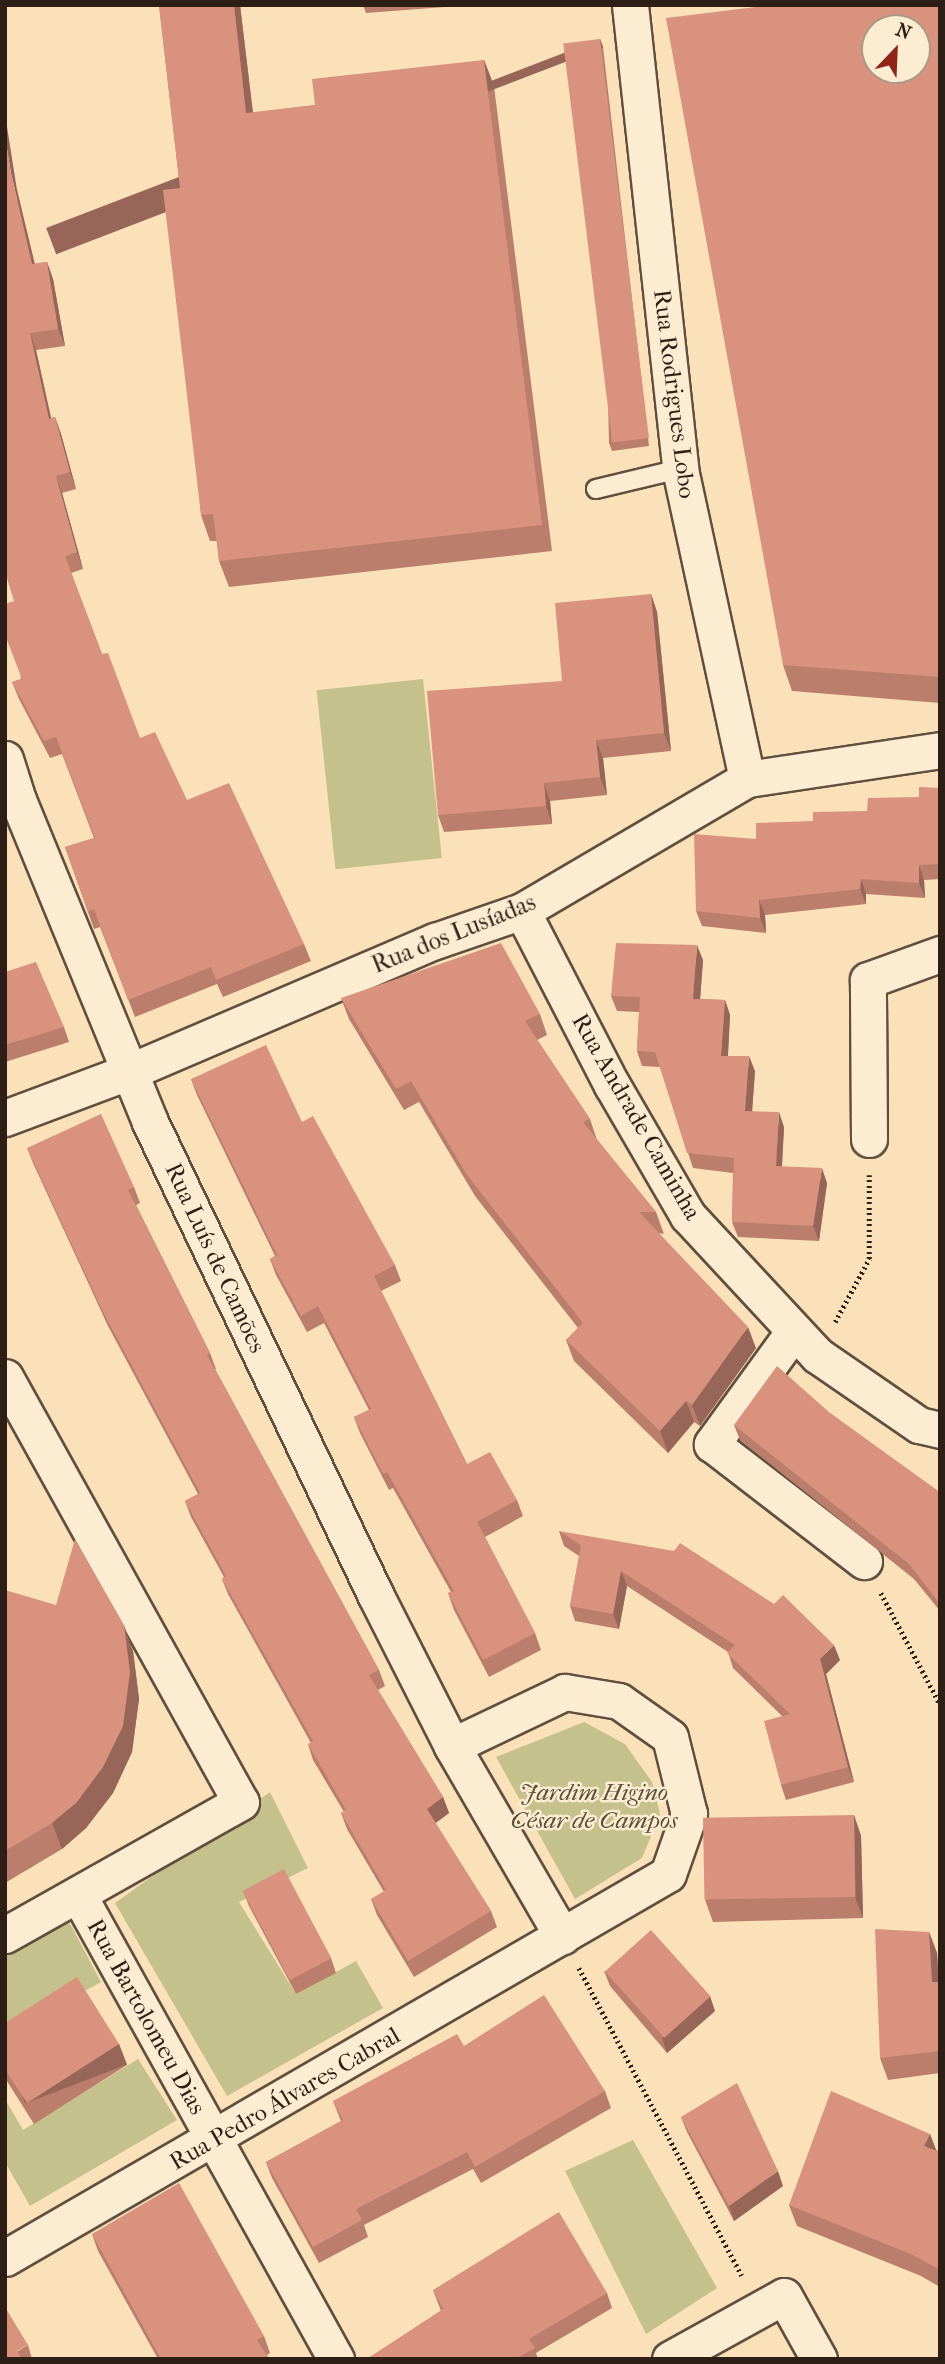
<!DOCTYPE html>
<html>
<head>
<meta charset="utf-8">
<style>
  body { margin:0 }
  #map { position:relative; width:945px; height:2364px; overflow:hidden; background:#fae1ba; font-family:"IM FELL French Canon",serif }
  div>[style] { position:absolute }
  .green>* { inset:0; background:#c4c18c; transform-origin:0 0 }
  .path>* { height:4.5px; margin-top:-2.25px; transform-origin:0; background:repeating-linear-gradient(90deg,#2d1e16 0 2px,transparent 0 5.5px) }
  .roads { filter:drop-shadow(2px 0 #604f3f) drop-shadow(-2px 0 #604f3f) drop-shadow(0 2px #604f3f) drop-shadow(0 -2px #604f3f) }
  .lane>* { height:18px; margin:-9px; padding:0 9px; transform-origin:9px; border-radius:9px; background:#fcecd2 }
  .street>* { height:35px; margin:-17.5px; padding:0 17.5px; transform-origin:17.5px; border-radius:17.5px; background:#fcecd2 }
  .wall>* { inset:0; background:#bb7e6c }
  .shaded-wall>* { inset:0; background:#986658; transform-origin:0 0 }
  .building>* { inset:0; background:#d9927e; transform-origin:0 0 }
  span { translate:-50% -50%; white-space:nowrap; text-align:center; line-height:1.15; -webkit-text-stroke:5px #fcecd2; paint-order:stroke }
  .street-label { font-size:24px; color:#2d1e16 }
  .park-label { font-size:24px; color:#5a4f39; font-style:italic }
  .frame { position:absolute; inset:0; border:7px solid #2d1e16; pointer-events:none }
  .north { position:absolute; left:861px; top:14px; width:70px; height:70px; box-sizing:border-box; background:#fcecd2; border:2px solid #a99a87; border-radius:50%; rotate:23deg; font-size:19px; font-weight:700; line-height:28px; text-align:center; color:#2d1e16 }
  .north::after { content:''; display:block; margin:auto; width:24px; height:32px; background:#8f2418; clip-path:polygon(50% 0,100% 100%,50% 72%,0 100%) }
</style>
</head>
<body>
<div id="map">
  <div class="green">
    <i style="left:423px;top:679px;width:180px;height:107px;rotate:84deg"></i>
    <i style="clip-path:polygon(584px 1722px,625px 1744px,652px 1782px,660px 1814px,642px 1858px,575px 1899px,496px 1757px)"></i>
    <i style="clip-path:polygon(270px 1792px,308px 1868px,239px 1902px,296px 1994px,356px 1961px,383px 2008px,227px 2096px,115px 1903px)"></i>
    <i style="clip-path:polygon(66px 1916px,101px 1982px,5px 2035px,5px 1954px)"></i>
    <i style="clip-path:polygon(138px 2059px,177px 2120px,30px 2206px,5px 2162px,5px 2099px,23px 2130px)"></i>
    <i style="clip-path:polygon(633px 2140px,717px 2288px,646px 2334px,565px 2171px)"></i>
  </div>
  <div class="path">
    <i style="left:835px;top:1322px;width:72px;rotate:-61.6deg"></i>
    <i style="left:869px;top:1259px;width:84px;rotate:-90deg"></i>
    <i style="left:881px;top:1593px;width:126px;rotate:62deg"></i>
    <i style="left:579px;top:1968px;width:348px;rotate:62.1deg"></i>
  </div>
  <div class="roads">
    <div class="lane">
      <i style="left:596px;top:489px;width:86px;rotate:-13.4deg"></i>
    </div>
    <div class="street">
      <i style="left:630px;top:5px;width:467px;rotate:83.8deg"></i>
      <i style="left:680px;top:469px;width:317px;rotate:77.8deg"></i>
      <i style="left:5px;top:759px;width:43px;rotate:72.4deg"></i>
      <i style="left:18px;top:800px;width:348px;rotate:67.7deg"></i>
      <i style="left:150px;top:1122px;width:523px;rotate:64.51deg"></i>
      <i style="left:375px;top:1594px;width:170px;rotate:63.1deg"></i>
      <i style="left:452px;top:1746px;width:220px;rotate:59.9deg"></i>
      <i style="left:522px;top:911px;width:196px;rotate:62.7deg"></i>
      <i style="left:612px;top:1085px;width:151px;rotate:59.9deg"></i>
      <i style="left:688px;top:1216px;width:190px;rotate:47.1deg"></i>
      <i style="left:817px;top:1355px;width:124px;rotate:34.5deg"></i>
      <i style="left:919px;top:1425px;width:22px;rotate:13deg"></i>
      <i style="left:5px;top:1118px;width:134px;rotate:-20.5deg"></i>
      <i style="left:131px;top:1071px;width:331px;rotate:-23.2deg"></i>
      <i style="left:435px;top:941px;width:92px;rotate:-19deg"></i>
      <i style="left:522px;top:911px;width:261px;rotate:-30.4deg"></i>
      <i style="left:747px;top:779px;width:195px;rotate:-8.5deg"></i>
      <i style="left:869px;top:1139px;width:159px;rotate:-90.4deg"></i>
      <i style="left:868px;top:980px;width:77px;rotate:-19.9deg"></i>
      <i style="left:794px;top:1331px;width:140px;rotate:126deg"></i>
      <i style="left:712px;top:1444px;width:192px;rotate:37.6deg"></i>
      <i style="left:5px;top:1377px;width:486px;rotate:61deg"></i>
      <i style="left:241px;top:1802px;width:271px;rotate:150.6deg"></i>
      <i style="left:79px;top:1896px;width:530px;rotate:60.97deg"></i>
      <i style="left:5px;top:2258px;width:766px;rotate:-30.08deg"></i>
      <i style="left:668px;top:1874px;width:64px;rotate:-70.7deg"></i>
      <i style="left:689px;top:1814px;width:79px;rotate:-103.9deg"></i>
      <i style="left:670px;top:1737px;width:62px;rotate:-144.8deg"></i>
      <i style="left:619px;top:1701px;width:55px;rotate:-170.5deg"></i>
      <i style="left:565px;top:1692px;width:125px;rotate:154.5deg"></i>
      <i style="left:670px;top:2359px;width:130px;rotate:-28.9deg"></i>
      <i style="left:784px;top:2296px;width:72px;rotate:60.9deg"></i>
    </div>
  </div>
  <div class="wall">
    <i style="clip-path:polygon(159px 5px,240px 5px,253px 113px,315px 105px,484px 60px,494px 86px,552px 551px,229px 587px,219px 561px,217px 541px,210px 541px,201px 515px,180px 188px)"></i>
    <i style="clip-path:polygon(363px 5px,471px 5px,366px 13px)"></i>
    <i style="clip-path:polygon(940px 5px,940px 703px,792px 691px,783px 665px)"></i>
    <i style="clip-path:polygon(600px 39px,603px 47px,649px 446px,612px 451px,609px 443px)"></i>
    <i style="clip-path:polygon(17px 190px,34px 264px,47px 262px,53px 279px,65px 346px,36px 350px,51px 418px,55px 417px,61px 434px,76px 489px,62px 493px,83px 569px,71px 573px,102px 654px,140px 738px,187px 800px,304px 944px,311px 961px,223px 997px,217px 984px,135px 1017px,100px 927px,94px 929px,65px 847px,94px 838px,62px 754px,50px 758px,19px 699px,12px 682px,21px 679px,14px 601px)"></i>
    <i style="clip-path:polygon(651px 594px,657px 612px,671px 751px,603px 758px,607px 795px,550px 801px,552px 824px,444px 832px,438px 815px,562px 681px)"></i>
    <i style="clip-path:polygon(940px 788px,940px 879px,924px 880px,925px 898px,866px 894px,866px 904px,765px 915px,766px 933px,702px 926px,696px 911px,756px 839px,813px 821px,867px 811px,919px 797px)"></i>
    <i style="clip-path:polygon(703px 960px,700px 999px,725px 1000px,730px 1015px,728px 1056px,755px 1071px,752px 1111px,784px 1127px,782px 1167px,827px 1183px,819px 1241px,738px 1237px,732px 1222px,733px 1173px,693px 1168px,660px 1067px,642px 1066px,637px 1051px,639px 1012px,617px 1011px,611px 996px)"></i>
    <i style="clip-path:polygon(5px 972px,64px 1027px,69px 1042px,5px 1062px)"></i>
    <i style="clip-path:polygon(341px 998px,540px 1014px,547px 1035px,537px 1040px,590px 1119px,597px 1140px,656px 1212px,664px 1234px,659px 1233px,756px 1348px,700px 1426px,694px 1422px,668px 1453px,574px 1361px,566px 1340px,578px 1328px,475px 1196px,419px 1102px,404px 1110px,349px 1019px)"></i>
    <i style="clip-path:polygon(191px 1079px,302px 1122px,395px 1265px,401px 1281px,381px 1291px,467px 1464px,517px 1500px,523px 1516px,485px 1537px,535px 1633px,541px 1650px,489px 1677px,454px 1610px,448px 1593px,451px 1592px,393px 1488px,389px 1490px,360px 1433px,354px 1417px,369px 1410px,324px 1323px,307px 1332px,276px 1275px,270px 1259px,275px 1256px,197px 1095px)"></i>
    <i style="clip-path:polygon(27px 1148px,134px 1187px,140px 1203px,136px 1205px,210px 1353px,216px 1369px,215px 1369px,379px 1670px,385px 1686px,378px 1690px,443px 1797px,449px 1813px,435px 1823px,491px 1911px,497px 1927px,414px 1977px,377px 1915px,371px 1899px,384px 1892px,347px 1829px,341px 1813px,344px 1812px,313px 1760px,308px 1744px,311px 1743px,228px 1594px,222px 1579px,224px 1577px,191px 1517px,185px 1501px,198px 1494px,108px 1326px,33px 1163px)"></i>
    <i style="clip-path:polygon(830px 1413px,940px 1494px,940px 1611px,914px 1579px,740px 1440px,734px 1425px)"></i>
    <i style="clip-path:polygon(559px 1531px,840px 1660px,826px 1674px,854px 1782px,786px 1800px,781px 1785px,782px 1716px,733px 1668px,728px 1652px,627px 1586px,619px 1629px,575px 1621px,570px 1606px,579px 1556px,564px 1546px)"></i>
    <i style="clip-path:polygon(5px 1590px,133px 1651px,139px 1699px,132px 1752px,113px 1793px,86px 1828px,62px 1849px,5px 1883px)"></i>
    <i style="clip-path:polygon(854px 1815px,861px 1836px,863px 1918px,713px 1922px,705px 1900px)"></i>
    <i style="clip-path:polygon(243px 1891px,331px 1958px,336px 1973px,296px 1994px,249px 1906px)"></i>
    <i style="clip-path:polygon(929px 1932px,937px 1953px,939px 1982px,940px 1982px,940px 2073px,888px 2080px,880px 2058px)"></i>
    <i style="clip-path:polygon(604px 1971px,715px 2011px,667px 2053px,610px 1986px)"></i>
    <i style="clip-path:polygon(5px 2023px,119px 2044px,127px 2065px,34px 2124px,5px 2078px)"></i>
    <i style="clip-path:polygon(464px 2046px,605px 2091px,611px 2108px,481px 2183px,473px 2169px,364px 2225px,368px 2237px,319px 2263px,272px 2178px,266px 2162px,341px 2121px,333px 2101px)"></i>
    <i style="clip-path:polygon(681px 2117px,783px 2186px,734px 2221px,687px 2132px)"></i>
    <i style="clip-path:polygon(930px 2134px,936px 2150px,940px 2152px,940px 2287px,921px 2276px,797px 2226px,789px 2205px)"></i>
    <i style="clip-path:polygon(92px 2234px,264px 2336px,270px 2353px,267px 2355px,269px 2359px,158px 2359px,98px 2251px)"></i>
    <i style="clip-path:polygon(433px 2290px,607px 2293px,612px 2308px,536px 2353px,538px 2359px,367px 2359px,441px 2311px)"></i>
    <i style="clip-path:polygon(28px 2345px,32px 2359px,5px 2359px)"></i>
  </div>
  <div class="shaded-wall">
    <i style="clip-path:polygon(234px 5px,240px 5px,256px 139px,246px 113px)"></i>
    <i style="left:600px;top:39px;width:9px;height:402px;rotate:69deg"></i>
    <i style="left:484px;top:60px;width:28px;height:469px;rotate:69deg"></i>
    <i style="clip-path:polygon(5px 114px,17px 190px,39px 281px,32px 264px,11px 173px,5px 137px)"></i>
    <i style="clip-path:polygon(47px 262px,53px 279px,65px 346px,58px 329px)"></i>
    <i style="clip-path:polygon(30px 333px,36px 350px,55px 436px,49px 419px)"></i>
    <i style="clip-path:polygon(55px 417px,61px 434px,76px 489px,70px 472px)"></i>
    <i style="clip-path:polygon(56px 476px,62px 493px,83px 569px,77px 552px)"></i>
    <i style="clip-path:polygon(651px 594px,657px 612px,671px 751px,664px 733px)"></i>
    <i style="clip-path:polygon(596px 740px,603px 758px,607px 795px,600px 777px)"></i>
    <i style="clip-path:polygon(544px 783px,550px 801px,552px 824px,546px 806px)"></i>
    <i style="clip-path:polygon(919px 865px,924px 880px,925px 898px,919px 883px)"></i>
    <i style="clip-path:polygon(861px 879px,866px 894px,866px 904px,860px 889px)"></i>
    <i style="clip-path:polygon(759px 900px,765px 915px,766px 933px,760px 918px)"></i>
    <i style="clip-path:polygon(697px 945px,703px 960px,699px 1014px,693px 999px)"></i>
    <i style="clip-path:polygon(725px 1000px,730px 1015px,727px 1071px,721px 1056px)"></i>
    <i style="clip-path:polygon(749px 1056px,755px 1071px,751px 1126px,745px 1111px)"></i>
    <i style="clip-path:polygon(779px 1112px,784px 1127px,781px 1181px,776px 1166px)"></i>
    <i style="clip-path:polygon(822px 1168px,827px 1183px,819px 1241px,813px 1226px)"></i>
    <i style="clip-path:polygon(748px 1327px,756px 1348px,700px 1426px,692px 1405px)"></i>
    <i style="clip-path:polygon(686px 1401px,694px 1422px,668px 1453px,660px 1431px)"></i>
    <i style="clip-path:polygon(621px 1571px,627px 1586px,619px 1629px,613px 1614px)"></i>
    <i style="clip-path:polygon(124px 1625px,133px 1651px,139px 1699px,132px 1752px,113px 1793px,86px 1828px,62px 1849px,52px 1823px)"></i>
    <i style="clip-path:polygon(834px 1645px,840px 1660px,826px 1674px,854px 1782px,848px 1767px,820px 1659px)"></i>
    <i style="clip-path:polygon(443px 1797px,449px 1813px,433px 1825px,427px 1809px)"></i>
    <i style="clip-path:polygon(854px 1815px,861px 1836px,863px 1918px,855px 1897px)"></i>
    <i style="clip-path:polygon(929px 1932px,937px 1953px,940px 2003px,932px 1982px)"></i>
    <i style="clip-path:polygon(710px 1996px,715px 2011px,667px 2053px,662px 2038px)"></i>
    <i style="left:119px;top:2044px;width:22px;height:109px;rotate:69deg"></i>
    <i style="clip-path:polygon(930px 2134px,938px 2155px,924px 2146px)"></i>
    <i style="clip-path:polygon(778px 2171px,783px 2186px,734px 2221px,729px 2206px)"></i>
  </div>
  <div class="building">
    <i style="clip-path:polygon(159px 5px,234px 5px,246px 113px,315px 105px,312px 79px,484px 60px,542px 525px,219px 561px,213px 514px,201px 515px,163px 190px,180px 188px)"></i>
    <i style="clip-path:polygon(evenodd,772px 5px,940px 5px,940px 677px,783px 665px,666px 18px,772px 5px,875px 28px,917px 28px,917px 70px,875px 70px,875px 28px)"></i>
    <i style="left:600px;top:39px;width:402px;height:37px;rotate:83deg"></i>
    <i style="clip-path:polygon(5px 137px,11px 173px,32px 264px,47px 262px,58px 329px,30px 333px,49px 419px,55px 417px,70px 472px,56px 476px,77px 552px,65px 556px,102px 654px,108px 653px,140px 738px,155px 732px,187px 800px,229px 783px,304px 944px,216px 980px,211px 967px,128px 1000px,94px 909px,88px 912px,65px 847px,95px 838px,56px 737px,44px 741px,12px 682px,22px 679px,5px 635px,5px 604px,14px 601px,5px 572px)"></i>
    <i style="clip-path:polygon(651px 594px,664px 733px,596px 740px,600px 777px,544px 783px,546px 806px,438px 815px,427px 691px,562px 681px,555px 603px)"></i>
    <i style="clip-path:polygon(919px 787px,940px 788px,940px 864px,919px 865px,919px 883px,861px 879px,860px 889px,759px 900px,760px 918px,696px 911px,694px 834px,756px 839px,756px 823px,813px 821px,813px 812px,867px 811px,868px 798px,919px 797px)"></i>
    <i style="clip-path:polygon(501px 943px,540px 1014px,525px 1021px,590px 1119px,583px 1122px,656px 1212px,639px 1212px,748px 1327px,692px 1405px,686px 1401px,660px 1431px,566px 1340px,583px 1323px,467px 1175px,411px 1081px,396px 1089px,341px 998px)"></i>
    <i style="clip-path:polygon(616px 943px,697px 945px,693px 999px,725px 1000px,721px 1056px,749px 1056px,745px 1111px,779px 1112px,776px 1166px,822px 1168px,813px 1226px,732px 1222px,734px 1158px,687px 1153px,655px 1052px,637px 1051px,640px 997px,611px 996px)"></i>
    <i style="clip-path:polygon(36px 962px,64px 1027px,5px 1045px,5px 972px)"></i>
    <i style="clip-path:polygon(266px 1045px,302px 1122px,313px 1116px,395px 1265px,374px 1276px,467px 1464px,490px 1452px,517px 1500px,477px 1522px,535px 1633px,483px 1660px,448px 1593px,454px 1591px,387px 1472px,383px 1474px,354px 1417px,371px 1409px,318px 1306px,301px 1316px,270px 1259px,277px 1255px,191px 1079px)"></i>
    <i style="clip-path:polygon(101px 1114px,134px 1187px,128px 1190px,210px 1353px,207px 1355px,379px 1670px,369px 1675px,443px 1797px,427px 1809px,491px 1911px,408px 1961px,371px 1899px,386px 1890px,341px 1813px,346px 1810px,308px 1744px,313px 1741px,222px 1579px,226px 1576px,185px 1501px,200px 1493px,102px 1310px,27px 1148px)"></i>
    <i style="clip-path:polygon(777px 1366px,830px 1413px,937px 1490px,940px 1494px,940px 1608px,937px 1600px,909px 1564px,734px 1425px)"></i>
    <i style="clip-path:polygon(559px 1531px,674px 1551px,680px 1543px,774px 1604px,783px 1595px,834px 1645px,820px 1659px,848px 1767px,781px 1785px,764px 1721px,790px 1714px,727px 1653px,735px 1645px,621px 1571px,613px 1614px,570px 1606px,581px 1545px)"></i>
    <i style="clip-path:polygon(75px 1539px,124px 1625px,130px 1672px,123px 1726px,103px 1767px,77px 1802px,52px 1823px,5px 1851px,5px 1590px,56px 1605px)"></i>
    <i style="left:854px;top:1815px;width:82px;height:151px;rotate:89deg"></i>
    <i style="left:284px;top:1869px;width:101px;height:47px;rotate:62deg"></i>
    <i style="clip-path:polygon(875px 1929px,929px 1932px,932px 1982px,940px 1982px,940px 2051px,880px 2058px)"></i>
    <i style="left:651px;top:1930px;width:89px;height:62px;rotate:48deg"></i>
    <i style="clip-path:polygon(77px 1977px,119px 2044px,27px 2103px,5px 2069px,5px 2023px)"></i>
    <i style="clip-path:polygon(544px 1995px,605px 2091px,475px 2167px,467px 2152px,356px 2209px,362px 2220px,313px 2247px,266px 2162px,343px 2120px,333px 2101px,457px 2034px,464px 2046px)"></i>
    <i style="clip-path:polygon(737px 2083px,778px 2171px,729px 2206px,681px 2117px)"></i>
    <i style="clip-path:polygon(831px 2091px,930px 2134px,924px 2146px,940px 2152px,940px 2270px,913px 2255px,789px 2205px)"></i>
    <i style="clip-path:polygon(179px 2183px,264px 2336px,257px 2340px,269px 2359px,161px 2359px,92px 2234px)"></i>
    <i style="clip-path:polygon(559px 2212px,607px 2293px,529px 2339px,535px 2348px,516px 2359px,367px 2359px,443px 2309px,433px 2290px)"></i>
    <i style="clip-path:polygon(5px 2307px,28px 2345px,17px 2351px,22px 2359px,5px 2359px)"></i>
  </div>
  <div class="street-label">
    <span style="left:674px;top:394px;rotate:83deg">Rua Rodrigues Lobo</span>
    <span style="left:454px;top:934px;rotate:-22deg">Rua dos Lusíadas</span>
    <span style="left:636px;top:1117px;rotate:60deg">Rua Andrade Caminha</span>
    <span style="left:215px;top:1258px;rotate:65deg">Rua Luís de Camões</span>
    <span style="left:146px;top:2017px;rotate:61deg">Rua Bartolomeu Dias</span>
    <span style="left:285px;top:2099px;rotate:-30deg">Rua Pedro Álvares Cabral</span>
  </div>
  <div class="park-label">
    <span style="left:594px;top:1807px">Jardim Higino<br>César de Campos</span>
  </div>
  <div class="frame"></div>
  <div class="north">N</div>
</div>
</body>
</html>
